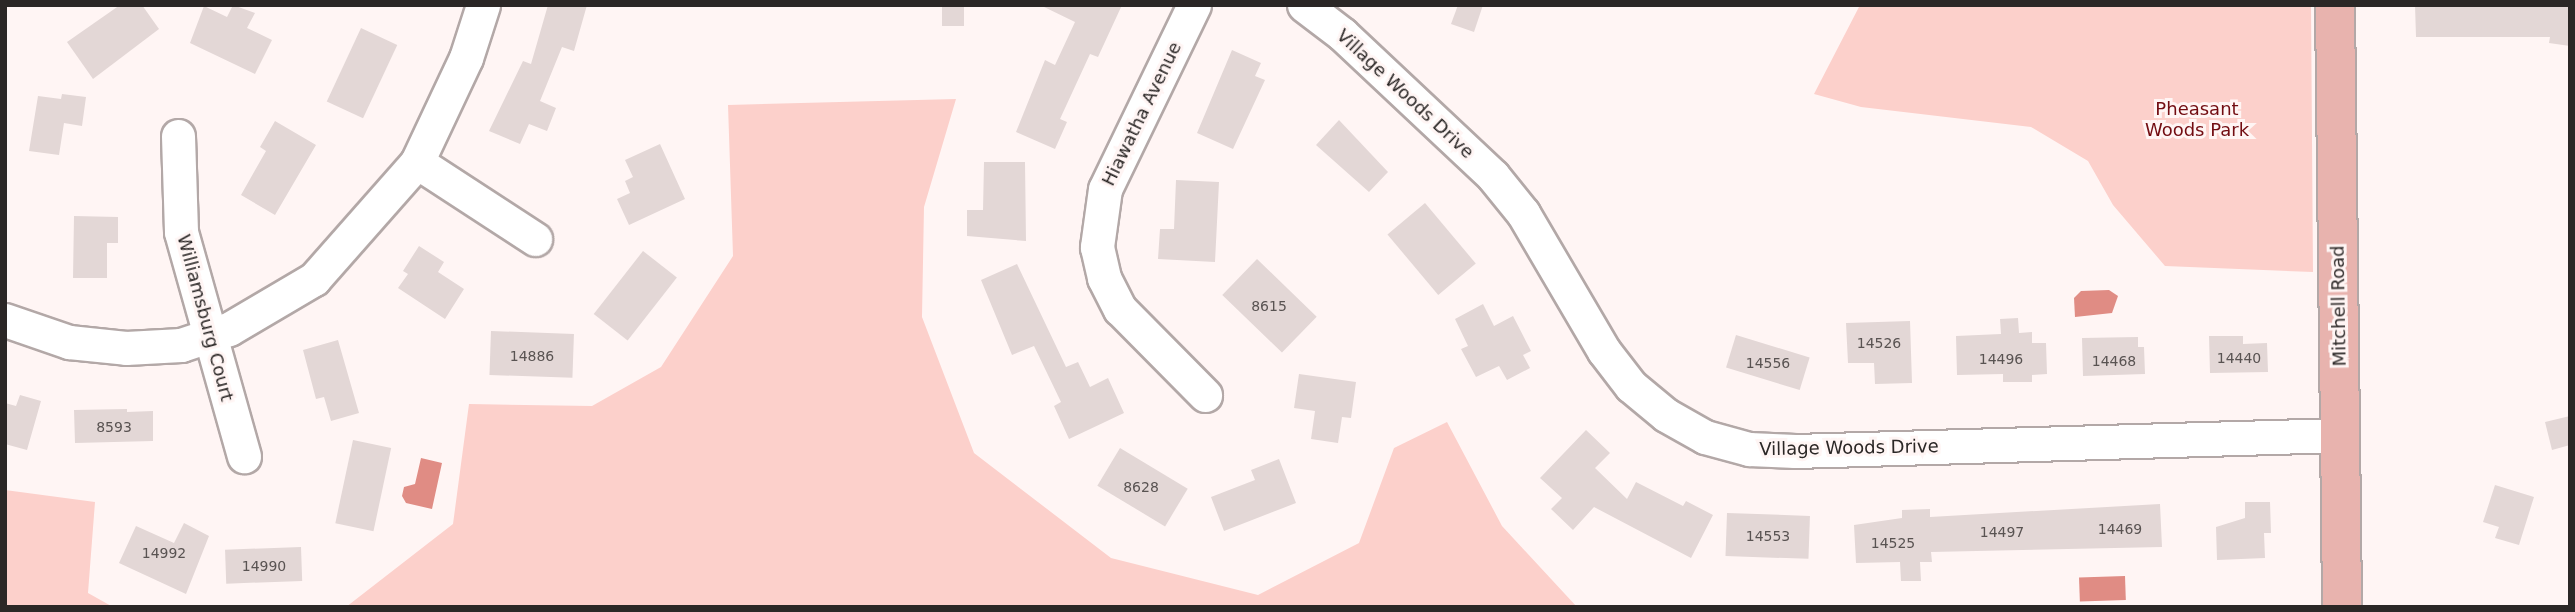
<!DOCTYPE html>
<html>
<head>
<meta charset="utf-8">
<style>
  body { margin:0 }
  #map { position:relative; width:2575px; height:612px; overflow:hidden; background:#fff5f4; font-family:"DejaVu Sans",sans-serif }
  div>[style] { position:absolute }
  .green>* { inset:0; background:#fcd0cb }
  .water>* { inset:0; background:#e08c84; transform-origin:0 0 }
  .building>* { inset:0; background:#e3d7d6; transform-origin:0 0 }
  .roads { filter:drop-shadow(2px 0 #b3a8a7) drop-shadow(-2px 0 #b3a8a7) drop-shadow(0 2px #b3a8a7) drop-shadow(0 -2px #b3a8a7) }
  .minor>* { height:33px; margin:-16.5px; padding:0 16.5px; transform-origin:16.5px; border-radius:16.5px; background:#fff }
  .major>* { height:38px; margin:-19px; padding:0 19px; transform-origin:19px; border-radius:19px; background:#e8b3ae }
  span { translate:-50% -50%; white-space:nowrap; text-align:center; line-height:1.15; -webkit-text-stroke:6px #fff5f4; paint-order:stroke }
  .number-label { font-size:14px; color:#595352 }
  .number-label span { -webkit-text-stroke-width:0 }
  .street-label { font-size:18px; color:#2b2726 }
  .park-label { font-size:18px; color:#720c11 }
  .frame { position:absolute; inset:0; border:7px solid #2b2726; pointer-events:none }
</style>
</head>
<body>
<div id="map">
  <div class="green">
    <i style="clip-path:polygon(1860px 5px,2311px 5px,2313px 272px,2165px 266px,2113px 205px,2088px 161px,2031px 127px,1861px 107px,1814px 94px)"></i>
    <i style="clip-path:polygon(956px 99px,924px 207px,922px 317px,974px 453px,1111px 558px,1258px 595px,1359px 543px,1394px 448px,1447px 422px,1502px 526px,1577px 607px,346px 607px,453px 524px,469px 404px,592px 406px,661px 367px,733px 256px,728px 105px)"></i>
    <i style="clip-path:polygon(5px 490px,95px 502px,88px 593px,113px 607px,5px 607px)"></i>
  </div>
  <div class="water">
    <i style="clip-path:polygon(2109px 290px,2118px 296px,2112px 313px,2075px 317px,2074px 298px,2081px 291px)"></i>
    <i style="clip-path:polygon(421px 458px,442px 463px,432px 509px,406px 503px,402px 496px,404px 487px,415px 484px)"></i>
    <i style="left:2125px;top:576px;width:24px;height:46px;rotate:88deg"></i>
  </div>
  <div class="building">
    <i style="clip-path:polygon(120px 5px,142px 5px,159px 29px,93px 79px,67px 42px)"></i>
    <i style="clip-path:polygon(233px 5px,255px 13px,247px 28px,272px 40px,255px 74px,190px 43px,204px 6px,227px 17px)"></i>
    <i style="clip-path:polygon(548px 5px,587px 5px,574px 51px,562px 47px,540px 101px,556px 108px,547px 131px,529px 124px,520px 144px,489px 131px,523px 61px,531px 64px)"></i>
    <i style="left:942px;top:5px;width:22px;height:21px"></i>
    <i style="clip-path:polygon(1040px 5px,1122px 5px,1098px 57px,1090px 54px,1060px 119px,1067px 122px,1055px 149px,1016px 132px,1045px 60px,1055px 65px,1075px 22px)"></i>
    <i style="clip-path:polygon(1458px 5px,1483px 5px,1474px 32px,1451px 24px)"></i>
    <i style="clip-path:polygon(2415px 5px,2570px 5px,2570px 46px,2549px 43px,2550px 37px,2416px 37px)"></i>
    <i style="left:361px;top:28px;width:40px;height:81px;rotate:25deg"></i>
    <i style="clip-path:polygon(1232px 50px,1261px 63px,1255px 76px,1265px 80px,1233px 149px,1197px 133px)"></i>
    <i style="clip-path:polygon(62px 94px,86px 97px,82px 126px,64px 123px,59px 155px,29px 151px,38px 96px,61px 99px)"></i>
    <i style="clip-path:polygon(1339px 120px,1388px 172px,1369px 192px,1316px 145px)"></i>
    <i style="clip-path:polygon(275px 121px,316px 145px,275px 215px,241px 195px,266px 151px,260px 147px)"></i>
    <i style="clip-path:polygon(660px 144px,685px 199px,629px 225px,617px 199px,630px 193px,625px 181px,633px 177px,625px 160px)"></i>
    <i style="clip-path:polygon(984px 162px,1025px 162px,1026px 241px,967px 236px,967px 210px,983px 210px)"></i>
    <i style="clip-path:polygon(1176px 180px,1219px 182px,1215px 262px,1158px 259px,1160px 229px,1174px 229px)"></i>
    <i style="left:1425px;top:203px;width:79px;height:49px;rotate:50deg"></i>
    <i style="clip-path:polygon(74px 216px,118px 217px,118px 243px,107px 243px,107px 278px,73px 278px)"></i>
    <i style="clip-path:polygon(419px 246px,444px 262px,438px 272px,464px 289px,445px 319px,398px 288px,408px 274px,403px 271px)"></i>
    <i style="left:643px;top:251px;width:43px;height:80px;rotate:38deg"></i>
    <i style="left:1257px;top:259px;width:83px;height:50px;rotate:44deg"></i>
    <i style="clip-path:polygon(1017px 264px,1066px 367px,1078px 362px,1090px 387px,1108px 378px,1124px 413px,1069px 439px,1054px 406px,1061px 402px,1034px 346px,1012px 355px,981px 280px)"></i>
    <i style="clip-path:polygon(1483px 304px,1494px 326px,1513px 316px,1531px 351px,1523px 355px,1530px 368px,1507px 380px,1499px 366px,1476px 377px,1461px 349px,1468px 346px,1455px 319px)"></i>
    <i style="clip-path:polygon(2018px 318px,2019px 333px,2032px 332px,2032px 343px,2046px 343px,2047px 374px,2032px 375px,2032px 382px,2003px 382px,2003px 374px,1957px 375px,1956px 336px,2001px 334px,2000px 319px)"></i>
    <i style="clip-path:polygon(1910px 321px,1912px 383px,1875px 384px,1874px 363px,1848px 363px,1846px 323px)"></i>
    <i style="left:491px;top:331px;width:83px;height:44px;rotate:2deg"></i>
    <i style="left:1736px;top:335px;width:77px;height:34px;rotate:17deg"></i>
    <i style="clip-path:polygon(2209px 336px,2243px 336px,2243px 344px,2267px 343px,2268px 372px,2210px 373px)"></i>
    <i style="clip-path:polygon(2138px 337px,2138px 347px,2144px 347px,2145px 374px,2083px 376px,2082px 338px)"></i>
    <i style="clip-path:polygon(338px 340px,359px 413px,331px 421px,324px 397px,316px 399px,303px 350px)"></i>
    <i style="clip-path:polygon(1299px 374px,1356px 382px,1351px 418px,1342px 417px,1338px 443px,1311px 439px,1315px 411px,1294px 408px)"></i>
    <i style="clip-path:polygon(20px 395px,41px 401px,27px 450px,5px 444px,5px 403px,16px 406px)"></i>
    <i style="clip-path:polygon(127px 409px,127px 412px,153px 411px,153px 441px,75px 443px,74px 410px)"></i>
    <i style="clip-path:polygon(2570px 416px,2570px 445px,2552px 450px,2545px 422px)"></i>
    <i style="clip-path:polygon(1586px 430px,1610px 453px,1595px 468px,1627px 499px,1636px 482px,1683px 506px,1686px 501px,1713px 515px,1691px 558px,1594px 507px,1573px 530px,1551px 509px,1562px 498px,1540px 478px)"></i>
    <i style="left:353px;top:440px;width:39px;height:85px;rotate:12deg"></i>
    <i style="left:1120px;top:448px;width:79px;height:44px;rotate:31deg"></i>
    <i style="clip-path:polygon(1279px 459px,1296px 503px,1224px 531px,1211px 497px,1255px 480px,1251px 470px)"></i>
    <i style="clip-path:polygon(2495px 485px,2534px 497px,2519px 545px,2495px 538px,2499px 527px,2483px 522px)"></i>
    <i style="clip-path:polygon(2245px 502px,2270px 502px,2271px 533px,2264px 533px,2265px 558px,2217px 560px,2216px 527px,2245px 518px)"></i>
    <i style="clip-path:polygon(2160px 504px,2162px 547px,1931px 552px,1932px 562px,1920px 562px,1921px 581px,1901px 581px,1900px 562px,1856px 563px,1854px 525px,1902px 518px,1902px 510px,1930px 509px,1930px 517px)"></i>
    <i style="left:1727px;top:513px;width:83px;height:43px;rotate:2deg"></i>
    <i style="clip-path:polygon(184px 523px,209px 536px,186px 594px,119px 563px,136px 526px,174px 543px)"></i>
    <i style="left:301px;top:547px;width:34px;height:76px;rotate:88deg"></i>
  </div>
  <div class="roads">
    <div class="minor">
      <i style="left:1194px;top:5px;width:204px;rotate:115.8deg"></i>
      <i style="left:1105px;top:189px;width:59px;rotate:97.9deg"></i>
      <i style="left:1097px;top:247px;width:32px;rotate:77deg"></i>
      <i style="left:1104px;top:278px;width:35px;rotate:63deg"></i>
      <i style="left:1120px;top:309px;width:121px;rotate:45.3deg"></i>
      <i style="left:1304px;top:5px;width:48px;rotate:37.3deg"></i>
      <i style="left:1342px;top:34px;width:207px;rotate:43.2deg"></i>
      <i style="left:1493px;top:176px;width:48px;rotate:51deg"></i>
      <i style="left:1523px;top:213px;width:160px;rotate:59.6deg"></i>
      <i style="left:1604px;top:351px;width:44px;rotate:52.4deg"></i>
      <i style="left:1631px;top:386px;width:45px;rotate:39.6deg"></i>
      <i style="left:1666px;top:415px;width:45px;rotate:29.4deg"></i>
      <i style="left:1705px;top:437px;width:46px;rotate:15.3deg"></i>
      <i style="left:1749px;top:449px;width:46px;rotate:2.5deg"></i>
      <i style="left:1795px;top:451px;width:546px;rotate:-1.68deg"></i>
      <i style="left:178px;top:136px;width:96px;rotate:88.2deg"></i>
      <i style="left:181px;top:232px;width:233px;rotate:74.3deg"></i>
      <i style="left:417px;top:162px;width:141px;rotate:33.1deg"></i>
      <i style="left:5px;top:320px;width:68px;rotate:19deg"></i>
      <i style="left:69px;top:342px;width:57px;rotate:6deg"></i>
      <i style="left:126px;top:348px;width:55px;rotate:-3.1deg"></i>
      <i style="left:181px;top:345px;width:51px;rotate:-18.4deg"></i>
      <i style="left:229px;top:329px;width:99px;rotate:-30.5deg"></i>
      <i style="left:314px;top:279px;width:156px;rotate:-48.6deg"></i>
      <i style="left:417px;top:162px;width:115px;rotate:-64.8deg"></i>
      <i style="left:466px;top:58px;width:56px;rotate:-72.2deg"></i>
    </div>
    <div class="major">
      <i style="left:2335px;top:5px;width:602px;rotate:89.33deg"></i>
    </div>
  </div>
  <div class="number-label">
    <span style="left:1269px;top:306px">8615</span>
    <span style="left:1879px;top:343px">14526</span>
    <span style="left:532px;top:356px">14886</span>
    <span style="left:2239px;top:358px">14440</span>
    <span style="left:2001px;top:359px">14496</span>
    <span style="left:2114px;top:361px">14468</span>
    <span style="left:1768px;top:363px">14556</span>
    <span style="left:114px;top:427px">8593</span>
    <span style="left:1141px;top:487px">8628</span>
    <span style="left:2120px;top:529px">14469</span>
    <span style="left:2002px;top:532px">14497</span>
    <span style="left:1768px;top:536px">14553</span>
    <span style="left:1893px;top:543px">14525</span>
    <span style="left:164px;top:553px">14992</span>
    <span style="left:264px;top:566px">14990</span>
  </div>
  <div class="street-label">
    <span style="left:1405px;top:94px;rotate:43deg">Village Woods Drive</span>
    <span style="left:1142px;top:114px;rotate:-64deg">Hiawatha Avenue</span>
    <span style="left:2339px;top:306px;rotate:-91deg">Mitchell Road</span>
    <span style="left:205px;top:318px;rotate:75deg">Williamsburg Court</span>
    <span style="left:1849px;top:448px;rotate:-1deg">Village Woods Drive</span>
  </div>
  <div class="park-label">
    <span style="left:2197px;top:120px">Pheasant<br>Woods Park</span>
  </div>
  <div class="frame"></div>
</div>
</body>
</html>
